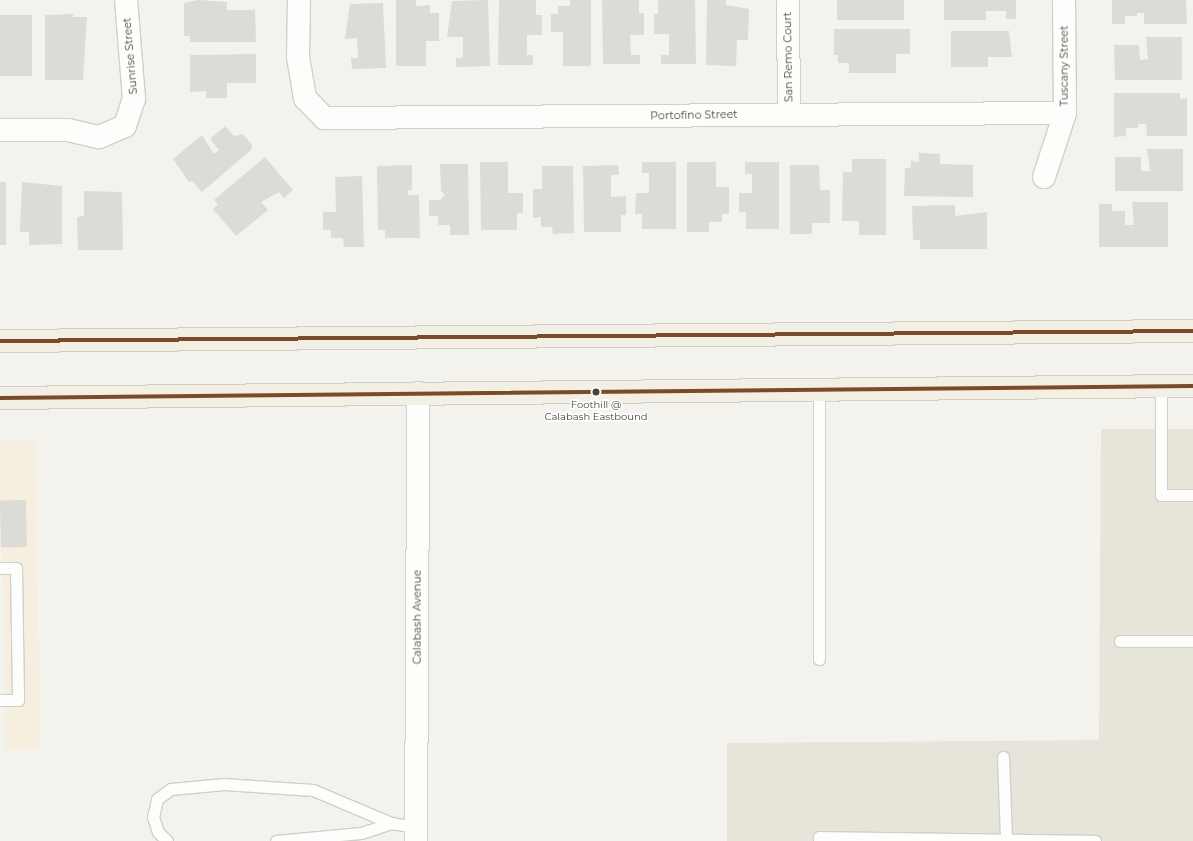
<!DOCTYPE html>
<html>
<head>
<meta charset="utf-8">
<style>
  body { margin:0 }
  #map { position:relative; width:1193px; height:841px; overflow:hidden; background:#f3f2ed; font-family:Montserrat,sans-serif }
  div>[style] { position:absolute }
  .residential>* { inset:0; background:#e7e4da }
  .commercial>* { inset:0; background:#f6eedf; transform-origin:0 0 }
  .building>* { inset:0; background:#dddbd5; transform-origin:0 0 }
  .roads { filter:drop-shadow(1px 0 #d1cfca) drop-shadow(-1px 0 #d1cfca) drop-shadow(0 1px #d1cfca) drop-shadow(0 -1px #d1cfca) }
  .lane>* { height:11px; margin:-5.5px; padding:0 5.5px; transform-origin:5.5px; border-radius:5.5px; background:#fdfdfc }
  .street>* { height:22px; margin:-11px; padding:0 11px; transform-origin:11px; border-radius:11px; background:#fdfdfc }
  .primary>* { height:22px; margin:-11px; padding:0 11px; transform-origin:11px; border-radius:11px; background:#f2efe5 }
  .bus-1>* { height:4px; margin:-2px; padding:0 2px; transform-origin:2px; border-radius:2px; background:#7a4b2a }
  .dots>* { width:11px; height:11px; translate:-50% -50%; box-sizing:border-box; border:2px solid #fff; border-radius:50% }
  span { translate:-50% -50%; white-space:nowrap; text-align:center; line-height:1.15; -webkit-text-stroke:3.5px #fff; paint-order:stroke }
  .bus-label { font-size:10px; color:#4b4437 }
  .street-label { font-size:11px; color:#4b4437 }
</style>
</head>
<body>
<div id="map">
  <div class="residential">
    <i style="clip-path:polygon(1101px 429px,1193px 429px,1193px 841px,727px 841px,727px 743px,1099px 740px)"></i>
  </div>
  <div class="commercial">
    <i style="left:35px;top:441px;width:308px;height:35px;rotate:89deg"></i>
  </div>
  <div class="building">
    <i style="clip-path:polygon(198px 0,227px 2px,227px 10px,255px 10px,256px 42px,190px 42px,190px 36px,184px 36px,184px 3px)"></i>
    <i style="clip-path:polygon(396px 0,416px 0,416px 6px,430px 5px,430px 13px,439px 13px,439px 41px,426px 41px,426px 66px,396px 66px)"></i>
    <i style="clip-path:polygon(488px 0,490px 66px,456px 67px,456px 58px,463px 58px,463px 37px,447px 37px,452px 1px)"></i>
    <i style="clip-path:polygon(499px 0,536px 0,536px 15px,542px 15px,542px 35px,527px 35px,527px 55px,533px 55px,533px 65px,498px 65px)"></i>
    <i style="clip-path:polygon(570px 0,591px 0,591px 66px,563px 66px,563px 32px,551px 32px,551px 14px,558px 14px,558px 6px,570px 6px)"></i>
    <i style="clip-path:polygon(602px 0,639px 0,639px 13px,644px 13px,644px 35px,630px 35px,631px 55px,640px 55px,640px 64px,603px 64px)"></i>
    <i style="clip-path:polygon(658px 0,695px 0,696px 64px,661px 64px,661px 55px,669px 55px,669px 34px,654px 34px,654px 14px,658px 14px)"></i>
    <i style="clip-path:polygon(707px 0,726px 0,726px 5px,749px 9px,748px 40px,737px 40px,736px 66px,706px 65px)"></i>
    <i style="left:837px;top:0;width:67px;height:20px"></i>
    <i style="clip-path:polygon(944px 0,1016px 0,1016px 19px,1006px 19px,1006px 11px,986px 11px,986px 20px,944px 20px)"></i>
    <i style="clip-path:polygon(1112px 0,1186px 0,1187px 24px,1144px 24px,1144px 13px,1137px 13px,1137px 16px,1125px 16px,1125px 24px,1112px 24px)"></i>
    <i style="clip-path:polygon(383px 3px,386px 68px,352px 69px,351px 58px,358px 58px,357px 38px,345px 39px,350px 4px)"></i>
    <i style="clip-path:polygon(73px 14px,73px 17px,87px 17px,83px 80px,45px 80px,45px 15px)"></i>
    <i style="left:0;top:15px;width:32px;height:61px"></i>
    <i style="clip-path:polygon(834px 29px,910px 29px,910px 54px,896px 54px,896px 73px,849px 73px,849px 63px,838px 63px,838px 55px,834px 55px)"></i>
    <i style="clip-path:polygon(951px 31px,1009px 31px,1012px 57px,988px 57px,988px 67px,951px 67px)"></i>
    <i style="clip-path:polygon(1146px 37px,1182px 37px,1182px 80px,1115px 80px,1114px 45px,1139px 45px,1140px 60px,1148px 59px)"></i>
    <i style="clip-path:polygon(256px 54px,256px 83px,227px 83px,227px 98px,206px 98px,206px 91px,190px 92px,190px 55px)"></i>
    <i style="clip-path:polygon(1114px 93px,1180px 93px,1180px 99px,1187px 98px,1187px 136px,1147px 136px,1146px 124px,1138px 124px,1138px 128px,1126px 128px,1126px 136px,1114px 137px)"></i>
    <i style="clip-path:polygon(225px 126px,234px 136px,243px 134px,252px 145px,251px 150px,202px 192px,192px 181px,189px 182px,173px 159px,202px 135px,214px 154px,219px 150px,210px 139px)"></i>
    <i style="clip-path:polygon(1147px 149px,1183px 149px,1183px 191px,1115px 191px,1115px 157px,1141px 157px,1141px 171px,1150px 171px)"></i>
    <i style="clip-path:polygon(919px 153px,940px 154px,940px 164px,973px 165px,973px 197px,904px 196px,905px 168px,911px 168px,911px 161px,919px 162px)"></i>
    <i style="clip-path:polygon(265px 157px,293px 190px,284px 198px,279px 192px,261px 202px,268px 210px,236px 236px,213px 209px,218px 205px,214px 200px)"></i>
    <i style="clip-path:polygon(852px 159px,886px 159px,886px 235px,859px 235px,859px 221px,842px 221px,843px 172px,852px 172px)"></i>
    <i style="clip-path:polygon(480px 162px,508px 162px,508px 193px,523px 193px,523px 213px,517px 213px,517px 230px,481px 230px)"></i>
    <i style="clip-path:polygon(642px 162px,676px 162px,676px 229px,642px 229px,642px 214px,635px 214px,636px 193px,649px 193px,649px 173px,642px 173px)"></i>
    <i style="clip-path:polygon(687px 162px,716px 162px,716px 187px,729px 187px,729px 214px,722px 214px,722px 222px,709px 222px,709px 232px,687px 232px)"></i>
    <i style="clip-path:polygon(745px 162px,779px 162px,779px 229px,746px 229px,746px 212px,739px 212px,739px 193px,752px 193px,752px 174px,745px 174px)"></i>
    <i style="clip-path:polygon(440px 164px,468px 164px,469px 235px,450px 235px,450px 225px,438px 225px,438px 216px,429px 216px,429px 200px,440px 200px,445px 195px,441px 191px)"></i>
    <i style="clip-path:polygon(412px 165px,412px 190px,408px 190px,408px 195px,419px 195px,420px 238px,385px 238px,385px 230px,378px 230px,377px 166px)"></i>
    <i style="clip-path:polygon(618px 165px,619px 175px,611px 175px,611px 197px,626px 196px,626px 215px,621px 215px,621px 232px,584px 232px,583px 166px)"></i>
    <i style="clip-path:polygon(790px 165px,819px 165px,820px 190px,830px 190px,830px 223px,812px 223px,812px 234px,790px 234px)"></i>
    <i style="clip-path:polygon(542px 166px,573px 166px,574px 233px,553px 234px,552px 227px,541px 227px,541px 217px,533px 218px,533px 189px,542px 189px)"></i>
    <i style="clip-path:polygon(362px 176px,364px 247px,344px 247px,343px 238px,331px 238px,331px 230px,323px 230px,323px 212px,336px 212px,335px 177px)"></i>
    <i style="left:0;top:182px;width:6px;height:63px"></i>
    <i style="clip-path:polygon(22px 182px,62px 186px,62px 244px,29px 245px,29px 232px,20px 232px)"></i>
    <i style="clip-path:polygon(84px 191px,122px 192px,123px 250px,78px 250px,77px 217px,84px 216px)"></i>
    <i style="clip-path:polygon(1132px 202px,1168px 202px,1168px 247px,1099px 247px,1099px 204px,1112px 204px,1112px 211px,1125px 211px,1125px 225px,1134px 225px)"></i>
    <i style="clip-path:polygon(955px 205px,955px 216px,987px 212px,987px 249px,920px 249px,920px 240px,913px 240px,912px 206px)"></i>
    <i style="left:26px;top:500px;width:47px;height:26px;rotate:89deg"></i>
  </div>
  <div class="roads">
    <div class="lane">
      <i style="left:1161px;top:386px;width:109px;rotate:90deg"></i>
      <i style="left:1161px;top:495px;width:32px"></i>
      <i style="left:0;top:568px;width:16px"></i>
      <i style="left:16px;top:568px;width:132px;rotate:89.1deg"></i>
      <i style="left:18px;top:700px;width:18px;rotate:180deg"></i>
      <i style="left:1120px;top:641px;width:73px"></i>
      <i style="left:819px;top:659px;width:270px;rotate:-90deg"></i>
      <i style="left:1003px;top:757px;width:82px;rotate:87.9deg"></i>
      <i style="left:167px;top:841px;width:13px;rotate:-135deg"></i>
      <i style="left:158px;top:832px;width:16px;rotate:-108deg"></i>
      <i style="left:153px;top:817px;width:18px;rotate:-77deg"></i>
      <i style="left:157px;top:799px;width:17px;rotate:-36deg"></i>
      <i style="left:171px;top:789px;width:53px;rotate:-5.4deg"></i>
      <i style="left:224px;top:784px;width:89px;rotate:3.9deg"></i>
      <i style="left:313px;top:790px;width:85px;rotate:22.9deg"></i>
      <i style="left:391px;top:823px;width:25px;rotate:9deg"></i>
      <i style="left:276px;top:841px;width:85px;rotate:-5.4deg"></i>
      <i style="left:361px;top:833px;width:32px;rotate:-18deg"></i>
      <i style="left:819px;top:841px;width:4px;rotate:-90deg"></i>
      <i style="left:819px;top:837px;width:276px;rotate:0.8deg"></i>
    </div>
    <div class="street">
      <i style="left:299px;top:0;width:57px;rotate:91deg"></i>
      <i style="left:298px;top:57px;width:42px;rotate:80.3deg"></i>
      <i style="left:305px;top:98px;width:28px;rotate:46deg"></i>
      <i style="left:324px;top:118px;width:741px;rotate:-0.39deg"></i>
      <i style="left:788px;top:0;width:114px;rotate:89.5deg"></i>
      <i style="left:0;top:130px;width:68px"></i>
      <i style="left:68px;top:130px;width:32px;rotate:13deg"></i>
      <i style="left:99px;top:137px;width:28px;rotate:-23deg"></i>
      <i style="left:125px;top:126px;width:28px;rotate:-72deg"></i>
      <i style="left:134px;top:99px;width:99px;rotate:-94.6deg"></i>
      <i style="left:1044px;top:177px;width:67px;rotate:-71.8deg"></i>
      <i style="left:1065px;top:113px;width:113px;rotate:-90.5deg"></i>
      <i style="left:416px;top:841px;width:448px;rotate:-89.7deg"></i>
    </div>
    <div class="primary">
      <i style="left:0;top:341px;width:1193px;rotate:-0.48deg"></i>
      <i style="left:0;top:398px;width:1193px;rotate:-0.58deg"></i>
    </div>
  </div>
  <div class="bus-1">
    <i style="left:0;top:341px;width:1193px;rotate:-0.48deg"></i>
    <i style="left:0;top:398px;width:1193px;rotate:-0.58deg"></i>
  </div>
  <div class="dots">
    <i style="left:596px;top:392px;background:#4b4437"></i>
  </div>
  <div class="bus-label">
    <span style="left:596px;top:410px">Foothill @<br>Calabash Eastbound</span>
  </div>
  <div class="street-label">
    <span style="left:130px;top:56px;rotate:-95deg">Sunrise Street</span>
    <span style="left:788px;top:57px;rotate:-91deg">San Remo Court</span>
    <span style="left:1064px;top:66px;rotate:-90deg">Tuscany Street</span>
    <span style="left:694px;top:115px;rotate:-1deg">Portofino Street</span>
    <span style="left:417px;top:617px;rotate:-90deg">Calabash Avenue</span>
  </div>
</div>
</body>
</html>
